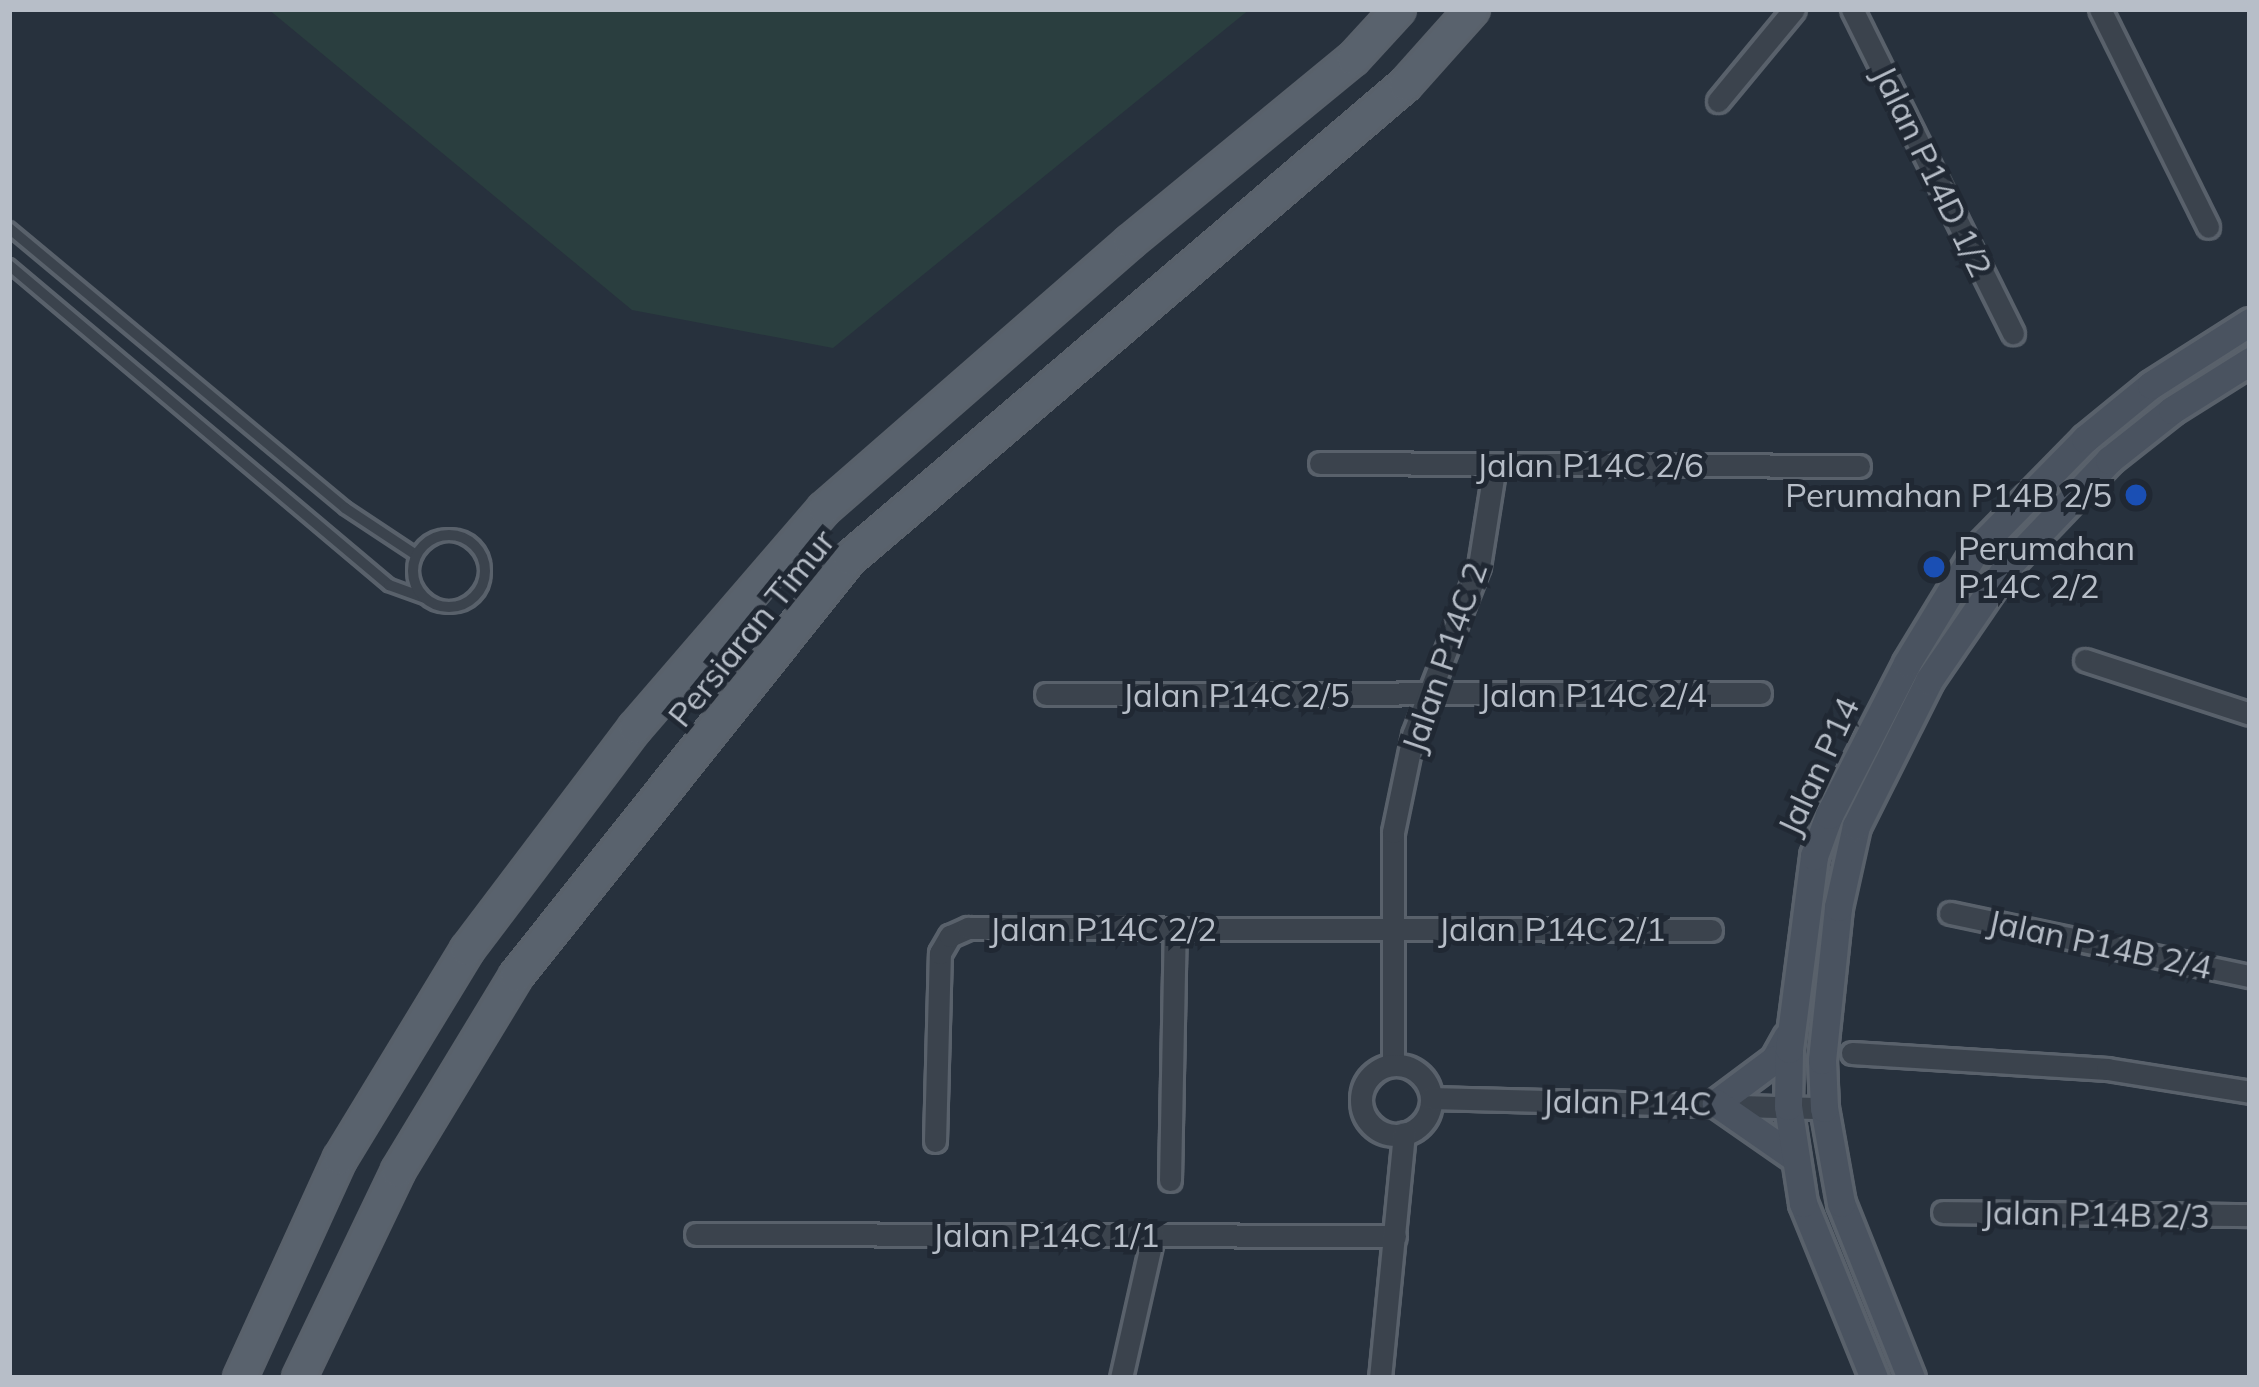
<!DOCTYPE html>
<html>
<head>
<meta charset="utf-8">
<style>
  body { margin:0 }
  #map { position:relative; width:2259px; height:1387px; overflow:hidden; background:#27313d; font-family:Mulish,sans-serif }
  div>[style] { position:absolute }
  .green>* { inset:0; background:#2a3e3f }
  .roads { filter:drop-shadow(3px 0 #59616b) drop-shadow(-3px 0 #59616b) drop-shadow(0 3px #59616b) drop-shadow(0 -3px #59616b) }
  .lane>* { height:10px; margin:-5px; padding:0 5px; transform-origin:5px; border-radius:5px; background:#3b434d }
  .lane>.ring { margin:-5px; padding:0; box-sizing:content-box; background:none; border:10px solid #3b434d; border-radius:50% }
  .street>* { height:21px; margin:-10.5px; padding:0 10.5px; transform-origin:10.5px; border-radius:10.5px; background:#3b434d }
  .street>.ring { margin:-10.5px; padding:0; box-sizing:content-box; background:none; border:21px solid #3b434d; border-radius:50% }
  .secondary>* { height:27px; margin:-13.5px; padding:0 13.5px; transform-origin:13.5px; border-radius:13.5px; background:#4a5360 }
  .primary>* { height:30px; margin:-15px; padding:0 15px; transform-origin:15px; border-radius:15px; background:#59626d }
  .dots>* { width:33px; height:33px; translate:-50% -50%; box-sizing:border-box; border:6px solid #202833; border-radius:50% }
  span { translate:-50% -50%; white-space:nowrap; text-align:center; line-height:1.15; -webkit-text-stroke:10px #202833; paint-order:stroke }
  .street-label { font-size:33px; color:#b7bec8 }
  .poi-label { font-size:33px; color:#b7bec8 }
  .right { translate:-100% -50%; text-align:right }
  .left { translate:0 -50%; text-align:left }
  .frame { position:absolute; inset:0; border:12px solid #b7bec8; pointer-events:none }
</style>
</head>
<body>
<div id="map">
  <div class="green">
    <i style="clip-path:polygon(268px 9px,1250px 9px,833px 348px,632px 310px)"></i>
  </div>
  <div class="roads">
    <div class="lane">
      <i style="left:9px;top:228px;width:437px;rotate:39.8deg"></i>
      <i style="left:345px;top:508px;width:85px;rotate:33.5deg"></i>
      <i style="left:9px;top:265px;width:497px;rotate:40.1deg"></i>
      <i style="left:389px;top:585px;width:37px;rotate:20deg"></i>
      <i class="ring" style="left:413px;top:535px;width:62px;height:62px"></i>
    </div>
    <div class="street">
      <i style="left:1852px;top:9px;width:362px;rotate:63.6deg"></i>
      <i style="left:2100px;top:9px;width:243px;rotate:63.6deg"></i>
      <i style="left:1718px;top:101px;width:119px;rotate:-50.4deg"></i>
      <i style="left:1320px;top:463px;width:539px;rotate:0.32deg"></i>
      <i style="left:2085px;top:660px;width:174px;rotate:18.1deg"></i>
      <i style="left:1046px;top:694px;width:714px;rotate:-0.08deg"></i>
      <i style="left:1950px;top:913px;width:307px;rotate:11.9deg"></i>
      <i style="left:1852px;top:1053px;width:256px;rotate:3.6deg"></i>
      <i style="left:2107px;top:1069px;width:145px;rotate:9.1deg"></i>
      <i style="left:1393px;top:1065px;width:233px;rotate:-90deg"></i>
      <i style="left:1393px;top:832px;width:99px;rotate:-78.3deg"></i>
      <i style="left:1413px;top:735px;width:181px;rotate:-68.7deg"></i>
      <i style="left:1479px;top:566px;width:102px;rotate:-81deg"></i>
      <i class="ring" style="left:1361px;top:1065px;width:49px;height:49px"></i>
      <i style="left:1431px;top:1098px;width:393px;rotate:1.5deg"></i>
      <i style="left:935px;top:1141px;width:188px;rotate:-88.5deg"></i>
      <i style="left:940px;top:953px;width:20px;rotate:-60deg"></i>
      <i style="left:950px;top:936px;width:20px;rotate:-24deg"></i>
      <i style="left:968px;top:928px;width:743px;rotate:0.15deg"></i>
      <i style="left:1170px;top:1180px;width:250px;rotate:-88.9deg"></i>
      <i style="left:1943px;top:1212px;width:307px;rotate:0.6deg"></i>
      <i style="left:696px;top:1234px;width:699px;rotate:0.16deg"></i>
      <i style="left:1121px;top:1378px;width:146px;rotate:-77.3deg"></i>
      <i style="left:1380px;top:1378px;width:246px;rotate:-84.4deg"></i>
    </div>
    <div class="secondary">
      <i style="left:1787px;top:1037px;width:25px;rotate:119deg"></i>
      <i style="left:1775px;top:1059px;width:74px;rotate:143.3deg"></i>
      <i style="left:1716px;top:1103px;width:95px;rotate:34.7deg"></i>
      <i style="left:1874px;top:1378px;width:189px;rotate:-112.1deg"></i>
      <i style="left:1803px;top:1203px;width:98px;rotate:-98.8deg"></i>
      <i style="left:1788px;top:1106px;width:57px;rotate:-89deg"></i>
      <i style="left:1789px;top:1049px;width:195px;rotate:-82.6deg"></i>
      <i style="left:1814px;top:856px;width:44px;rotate:-69.9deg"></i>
      <i style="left:1829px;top:815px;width:171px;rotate:-62.8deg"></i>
      <i style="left:1907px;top:663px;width:131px;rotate:-58.7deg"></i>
      <i style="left:1975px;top:551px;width:157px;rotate:-45.5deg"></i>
      <i style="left:2085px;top:439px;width:85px;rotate:-39.3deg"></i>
      <i style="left:2151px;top:385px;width:117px;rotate:-32.5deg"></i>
      <i style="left:1911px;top:1378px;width:188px;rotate:-111.8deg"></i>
      <i style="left:1841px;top:1203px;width:97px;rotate:-100.1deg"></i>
      <i style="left:1824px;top:1108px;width:48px;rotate:-92.4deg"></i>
      <i style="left:1822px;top:1060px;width:154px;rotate:-84deg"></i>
      <i style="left:1838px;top:907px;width:83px;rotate:-77.5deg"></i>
      <i style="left:1856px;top:826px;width:163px;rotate:-63.4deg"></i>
      <i style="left:1929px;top:680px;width:135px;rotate:-55.6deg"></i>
      <i style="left:2005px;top:569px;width:151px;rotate:-46.3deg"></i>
      <i style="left:2109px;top:460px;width:80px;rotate:-38.4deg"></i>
      <i style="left:2172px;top:410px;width:92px;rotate:-32.1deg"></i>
    </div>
    <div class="primary">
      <i style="left:240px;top:1378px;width:241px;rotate:-65.5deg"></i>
      <i style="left:340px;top:1159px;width:245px;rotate:-58.7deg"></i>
      <i style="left:467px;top:950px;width:278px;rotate:-52.9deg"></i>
      <i style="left:635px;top:728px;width:289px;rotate:-49.2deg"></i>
      <i style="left:824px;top:509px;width:406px;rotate:-41.1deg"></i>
      <i style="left:1130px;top:242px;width:288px;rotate:-39.4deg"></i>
      <i style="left:1353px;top:59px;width:68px;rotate:-47.4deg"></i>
      <i style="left:299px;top:1378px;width:229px;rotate:-64.4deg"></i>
      <i style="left:398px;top:1171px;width:228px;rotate:-58.8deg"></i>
      <i style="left:516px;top:976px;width:534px;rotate:-51.39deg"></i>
      <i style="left:849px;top:559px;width:731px;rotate:-40.45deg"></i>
      <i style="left:1405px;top:85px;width:102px;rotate:-48.2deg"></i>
    </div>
  </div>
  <div class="dots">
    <i style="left:2136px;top:495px;background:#1a4fb4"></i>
    <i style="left:1934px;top:567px;background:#1a4fb4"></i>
  </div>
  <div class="street-label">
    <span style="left:1933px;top:171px;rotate:64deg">Jalan P14D 1/2</span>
    <span style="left:1590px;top:465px">Jalan P14C 2/6</span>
    <span style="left:751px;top:628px;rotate:-51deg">Persiaran Timur</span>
    <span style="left:1444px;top:657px;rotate:-71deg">Jalan P14C 2</span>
    <span style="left:1236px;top:695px">Jalan P14C 2/5</span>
    <span style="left:1593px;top:695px">Jalan P14C 2/4</span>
    <span style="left:1818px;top:766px;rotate:-65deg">Jalan P14</span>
    <span style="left:1103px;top:929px">Jalan P14C 2/2</span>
    <span style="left:1552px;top:929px">Jalan P14C 2/1</span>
    <span style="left:2100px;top:944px;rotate:12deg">Jalan P14B 2/4</span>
    <span style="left:1627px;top:1102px;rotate:1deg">Jalan P14C</span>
    <span style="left:2096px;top:1214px;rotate:1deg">Jalan P14B 2/3</span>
    <span style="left:1046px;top:1235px">Jalan P14C 1/1</span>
  </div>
  <div class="poi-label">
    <span class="right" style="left:2112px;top:495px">Perumahan P14B 2/5</span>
    <span class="left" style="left:1958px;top:567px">Perumahan<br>P14C 2/2</span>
  </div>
  <div class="frame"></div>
</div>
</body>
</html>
